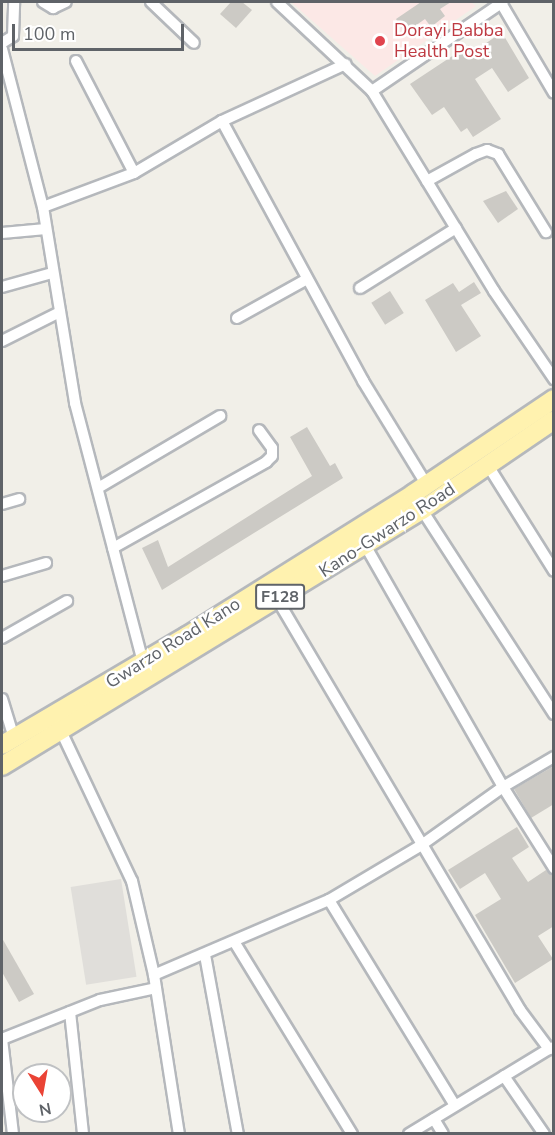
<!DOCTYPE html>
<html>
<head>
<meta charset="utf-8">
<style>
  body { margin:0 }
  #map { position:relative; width:555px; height:1135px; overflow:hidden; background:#f1efe8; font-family:"Nunito Sans",sans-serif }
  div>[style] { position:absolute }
  .industrial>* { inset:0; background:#e0deda; transform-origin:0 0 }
  .medical>* { inset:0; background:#fce8e6 }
  .building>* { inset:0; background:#cccac5; transform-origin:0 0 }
  .roads { filter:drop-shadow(2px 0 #b5b8bc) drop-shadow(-2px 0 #b5b8bc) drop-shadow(0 2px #b5b8bc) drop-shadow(0 -2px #b5b8bc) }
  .street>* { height:10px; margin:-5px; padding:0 5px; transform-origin:5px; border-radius:5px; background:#fff }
  .primary>* { height:18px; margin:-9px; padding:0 9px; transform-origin:9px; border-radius:9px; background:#fff2af }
  .dots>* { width:16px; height:16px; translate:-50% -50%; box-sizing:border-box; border:3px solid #fff; border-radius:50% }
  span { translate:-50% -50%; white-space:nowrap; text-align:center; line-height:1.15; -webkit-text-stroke:5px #fff; paint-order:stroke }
  .shield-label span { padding:2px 4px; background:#fff; border:2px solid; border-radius:4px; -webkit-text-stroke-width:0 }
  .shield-label { font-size:16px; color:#5f6368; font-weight:700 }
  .health-label { font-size:18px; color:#be3a42 }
  .left { translate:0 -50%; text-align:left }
  .street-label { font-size:18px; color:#5f6368 }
  .frame { position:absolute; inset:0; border:3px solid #5f6368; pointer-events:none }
  .north { position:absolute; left:12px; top:1063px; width:60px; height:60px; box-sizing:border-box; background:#fff; border:2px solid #bfc1c3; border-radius:50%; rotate:169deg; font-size:16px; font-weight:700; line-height:24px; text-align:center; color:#5f6368 }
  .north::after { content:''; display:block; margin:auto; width:21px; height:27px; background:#ea4335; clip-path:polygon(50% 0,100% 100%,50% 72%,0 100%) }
  .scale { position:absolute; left:12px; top:24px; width:172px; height:27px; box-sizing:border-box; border:3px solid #5f6368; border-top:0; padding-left:8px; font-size:18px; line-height:21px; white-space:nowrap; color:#5f6368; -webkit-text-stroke:4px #fff; paint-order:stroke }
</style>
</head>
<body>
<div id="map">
  <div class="industrial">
    <i style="left:121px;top:879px;width:99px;height:51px;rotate:81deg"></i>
  </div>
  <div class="medical">
    <i style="clip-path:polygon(291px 2px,471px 2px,476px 6px,375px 76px)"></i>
  </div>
  <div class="building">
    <i style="clip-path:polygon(231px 2px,242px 2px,252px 10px,236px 28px,220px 14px)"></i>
    <i style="clip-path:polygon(421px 2px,451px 2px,440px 9px,445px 16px,431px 27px,425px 19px,405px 33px,396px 19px)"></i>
    <i style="clip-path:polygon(498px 35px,504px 36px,529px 78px,508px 92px,492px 68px,475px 79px,501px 119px,473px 137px,467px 128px,461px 132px,444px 107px,432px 115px,410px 84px,469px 45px,473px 52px)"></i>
    <i style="clip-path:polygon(506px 191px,518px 209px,498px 223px,483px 201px)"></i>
    <i style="clip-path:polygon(474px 282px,481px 293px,461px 305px,481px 336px,456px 352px,425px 300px,453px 283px,459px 292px)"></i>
    <i style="left:390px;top:291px;width:26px;height:22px;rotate:58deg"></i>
    <i style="clip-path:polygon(307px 427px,330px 466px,335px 463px,343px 478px,162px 590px,142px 548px,158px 540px,168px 567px,312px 476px,290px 437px)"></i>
    <i style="clip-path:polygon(554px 766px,554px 804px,531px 818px,514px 789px)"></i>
    <i style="clip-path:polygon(517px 827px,529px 847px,512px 858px,528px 882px,546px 870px,554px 875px,554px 926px,538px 936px,553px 959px,515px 983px,475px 915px,501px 899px,485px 873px,460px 889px,448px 870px)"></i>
    <i style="clip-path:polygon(2px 938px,34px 994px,19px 1002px,2px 972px)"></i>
  </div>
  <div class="roads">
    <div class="street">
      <i style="left:43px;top:2px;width:12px;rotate:31deg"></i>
      <i style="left:53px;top:8px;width:14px;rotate:-25deg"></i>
      <i style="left:151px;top:2px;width:59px;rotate:43.6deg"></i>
      <i style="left:277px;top:2px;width:130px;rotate:43.1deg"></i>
      <i style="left:372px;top:91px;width:234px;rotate:58.6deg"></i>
      <i style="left:494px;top:291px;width:107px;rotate:55.7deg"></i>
      <i style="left:501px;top:3px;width:104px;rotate:59.5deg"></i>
      <i style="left:2px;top:43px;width:13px;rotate:-32deg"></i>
      <i style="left:13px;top:36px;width:34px;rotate:-88deg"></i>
      <i style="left:2px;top:49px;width:163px;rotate:75.5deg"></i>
      <i style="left:43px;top:207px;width:199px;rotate:80.7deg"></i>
      <i style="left:75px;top:403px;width:268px;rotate:75.3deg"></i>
      <i style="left:76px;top:61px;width:126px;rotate:62.6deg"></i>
      <i style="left:372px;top:91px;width:158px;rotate:-34.2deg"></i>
      <i style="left:222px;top:121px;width:296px;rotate:61.5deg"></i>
      <i style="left:363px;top:381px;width:121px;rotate:58.5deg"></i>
      <i style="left:427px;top:181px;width:56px;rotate:-28.9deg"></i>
      <i style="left:476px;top:154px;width:12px;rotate:-20deg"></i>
      <i style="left:487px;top:150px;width:12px;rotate:20deg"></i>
      <i style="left:498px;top:154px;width:92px;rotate:58.4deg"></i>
      <i style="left:43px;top:207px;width:97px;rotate:-20.5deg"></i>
      <i style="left:134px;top:173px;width:102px;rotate:-30.6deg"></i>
      <i style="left:222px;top:121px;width:136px;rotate:-24.7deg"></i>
      <i style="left:2px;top:233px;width:44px;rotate:-5.2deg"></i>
      <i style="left:2px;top:287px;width:52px;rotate:-15.6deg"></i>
      <i style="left:360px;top:288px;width:113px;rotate:-32deg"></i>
      <i style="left:237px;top:318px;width:80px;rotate:-29.1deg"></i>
      <i style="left:2px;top:341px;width:65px;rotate:-26.6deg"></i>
      <i style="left:487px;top:464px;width:126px;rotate:57.9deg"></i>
      <i style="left:98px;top:488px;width:142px;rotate:-30.5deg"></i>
      <i style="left:2px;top:504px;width:18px;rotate:-16deg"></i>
      <i style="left:422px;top:510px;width:243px;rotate:57.1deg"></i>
      <i style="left:365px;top:545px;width:279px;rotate:60.3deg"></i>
      <i style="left:503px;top:787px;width:96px;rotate:57.8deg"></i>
      <i style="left:113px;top:548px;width:176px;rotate:-29.3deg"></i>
      <i style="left:266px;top:462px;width:8px;rotate:-45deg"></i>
      <i style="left:272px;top:456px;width:8px;rotate:-90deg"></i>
      <i style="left:272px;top:448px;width:22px;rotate:-126deg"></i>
      <i style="left:2px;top:576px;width:46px;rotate:-16.5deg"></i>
      <i style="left:277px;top:599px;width:477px;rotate:59.4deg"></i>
      <i style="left:520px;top:1010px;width:49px;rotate:53.4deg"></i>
      <i style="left:549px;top:1049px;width:5px;rotate:-22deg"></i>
      <i style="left:2px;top:638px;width:75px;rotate:-29.6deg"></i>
      <i style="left:2px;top:699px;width:41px;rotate:72.9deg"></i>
      <i style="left:61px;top:731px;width:166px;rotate:64.7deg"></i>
      <i style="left:132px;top:881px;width:97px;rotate:76.8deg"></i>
      <i style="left:154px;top:975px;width:161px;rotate:81.1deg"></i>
      <i style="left:329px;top:900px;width:241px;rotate:58.5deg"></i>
      <i style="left:235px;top:943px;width:224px;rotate:58.5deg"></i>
      <i style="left:205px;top:955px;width:182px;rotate:79.6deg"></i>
      <i style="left:154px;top:975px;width:190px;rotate:-23.2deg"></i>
      <i style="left:329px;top:900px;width:106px;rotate:-30.7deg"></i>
      <i style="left:420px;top:846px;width:102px;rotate:-35.4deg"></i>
      <i style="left:503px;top:787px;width:59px;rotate:-30.5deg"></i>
      <i style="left:70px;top:1012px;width:123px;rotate:83.9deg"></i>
      <i style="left:2px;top:1039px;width:105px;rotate:-21.7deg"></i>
      <i style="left:100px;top:1000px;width:57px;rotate:-12.1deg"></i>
      <i style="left:2px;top:1039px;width:96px;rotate:83.4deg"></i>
      <i style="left:504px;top:1076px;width:70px;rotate:55.4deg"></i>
      <i style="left:434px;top:1119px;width:17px;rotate:59deg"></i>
      <i style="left:409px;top:1134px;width:164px;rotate:-31.3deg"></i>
    </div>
    <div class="primary">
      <i style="left:2px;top:745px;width:215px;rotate:-30.5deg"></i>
      <i style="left:187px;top:636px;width:267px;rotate:-32.1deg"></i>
      <i style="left:413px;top:494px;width:170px;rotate:-34deg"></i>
      <i style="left:2px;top:766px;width:492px;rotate:-31.4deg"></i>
      <i style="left:422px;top:510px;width:160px;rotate:-34.3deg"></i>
    </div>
  </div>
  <div class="dots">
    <i style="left:380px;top:41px;background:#e0444e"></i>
  </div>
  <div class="shield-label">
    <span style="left:280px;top:597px">F128</span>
  </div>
  <div class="health-label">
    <span class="left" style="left:394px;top:41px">Dorayi Babba<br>Health Post</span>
  </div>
  <div class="street-label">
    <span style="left:387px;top:530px;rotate:-33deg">Kano-Gwarzo Road</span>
    <span style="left:173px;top:643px;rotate:-32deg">Gwarzo Road Kano</span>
  </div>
  <div class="frame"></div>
  <div class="north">N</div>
  <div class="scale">100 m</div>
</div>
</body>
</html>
